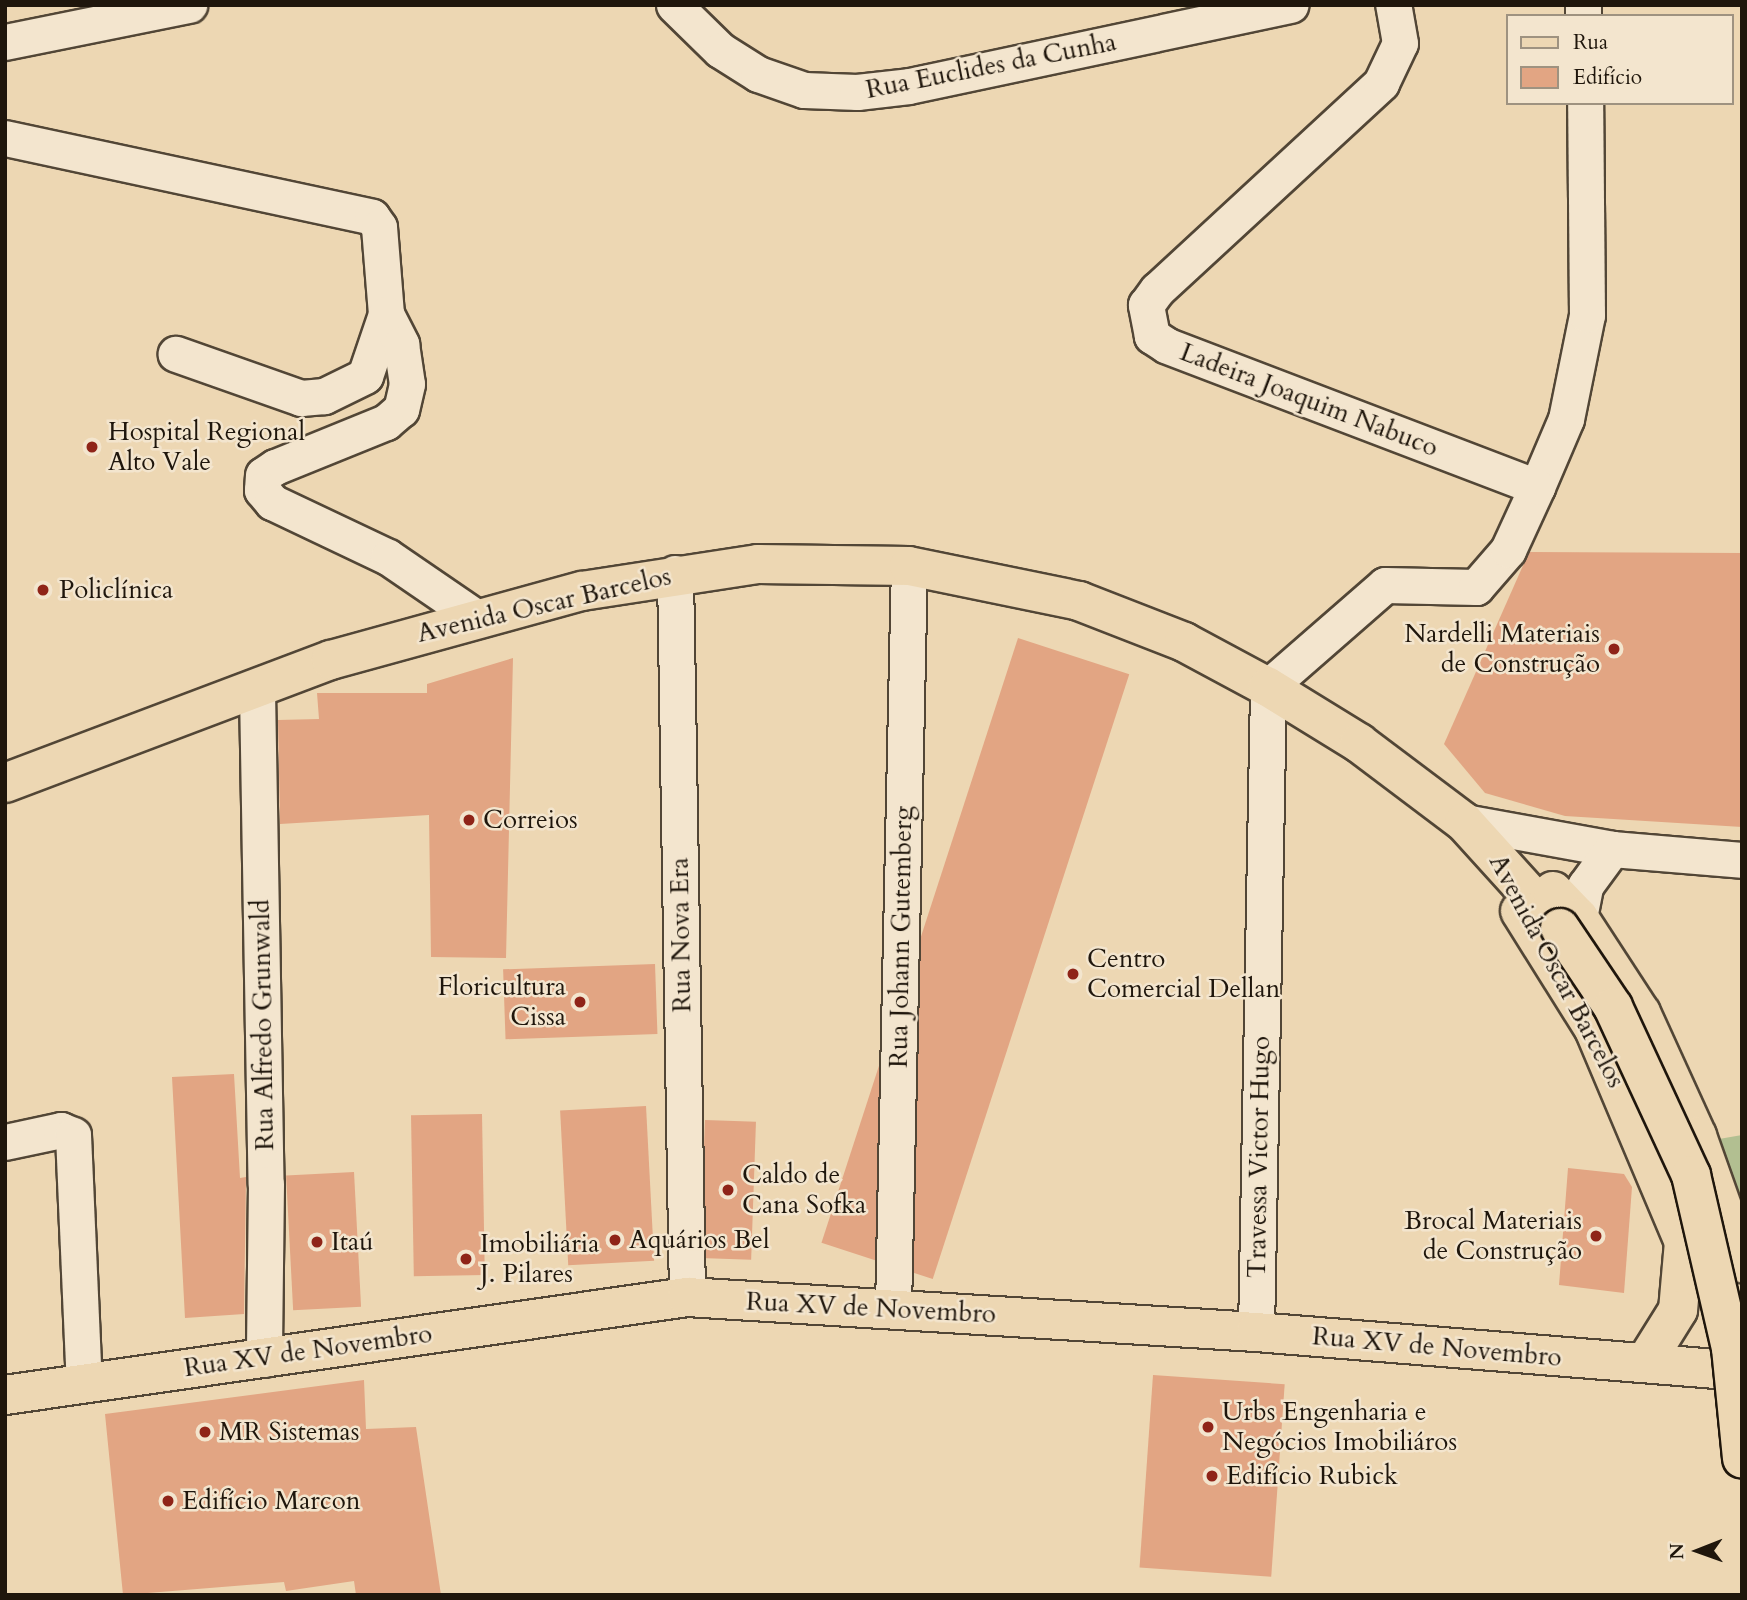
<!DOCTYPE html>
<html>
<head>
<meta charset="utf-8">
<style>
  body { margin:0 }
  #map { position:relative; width:1747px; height:1600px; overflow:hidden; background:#edd7b3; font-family:Cardo,serif }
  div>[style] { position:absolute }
  .green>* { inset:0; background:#b2bf91 }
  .building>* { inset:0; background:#e2a583; transform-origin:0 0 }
  .roads { filter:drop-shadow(2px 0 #524636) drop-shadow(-2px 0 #524636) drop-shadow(0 2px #524636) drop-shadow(0 -2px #524636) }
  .minor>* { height:35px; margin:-17.5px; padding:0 17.5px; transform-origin:17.5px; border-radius:17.5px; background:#f3e5ce }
  .major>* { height:38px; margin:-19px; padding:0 19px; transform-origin:19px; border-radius:19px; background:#edd7b3 }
  .bridges { filter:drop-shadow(2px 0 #1f160c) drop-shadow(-2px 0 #1f160c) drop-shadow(0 2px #1f160c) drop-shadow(0 -2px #1f160c) }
  .major-bridge>* { height:38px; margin:-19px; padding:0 19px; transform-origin:19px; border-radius:19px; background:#edd7b3 }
  .dots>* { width:19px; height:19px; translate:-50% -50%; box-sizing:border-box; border:4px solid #f3e5ce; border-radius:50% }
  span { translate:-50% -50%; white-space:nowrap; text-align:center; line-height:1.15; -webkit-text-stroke:5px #f3e5ce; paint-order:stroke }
  .street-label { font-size:26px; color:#1f160c }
  .poi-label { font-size:26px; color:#1f160c }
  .left { translate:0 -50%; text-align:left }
  .right { translate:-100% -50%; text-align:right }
  .frame { position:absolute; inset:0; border:7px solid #1f160c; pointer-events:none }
  .legend { position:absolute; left:1506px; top:14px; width:228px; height:91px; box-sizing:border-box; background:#f3e5ce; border:2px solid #9e9280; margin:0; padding:9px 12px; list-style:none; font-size:21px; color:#1f160c }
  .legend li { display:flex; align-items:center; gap:14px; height:35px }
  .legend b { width:35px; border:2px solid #9e9280 }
  .north { position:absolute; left:1663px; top:1516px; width:70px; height:70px; -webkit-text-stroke:5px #f3e5ce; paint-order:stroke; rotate:269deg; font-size:19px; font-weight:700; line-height:28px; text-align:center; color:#1f160c }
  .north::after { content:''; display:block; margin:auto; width:24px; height:32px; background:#1f160c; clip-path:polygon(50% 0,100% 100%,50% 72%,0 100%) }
</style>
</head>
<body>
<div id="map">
  <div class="green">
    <i style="clip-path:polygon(1742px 1135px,1742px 1210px,1719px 1139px)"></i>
  </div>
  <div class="building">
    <i style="clip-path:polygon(1529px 552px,1742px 553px,1742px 827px,1565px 816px,1485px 793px,1444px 744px)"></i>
    <i style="left:1018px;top:638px;width:117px;height:636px;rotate:18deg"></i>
    <i style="clip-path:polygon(513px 658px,506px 958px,431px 957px,429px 815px,280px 824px,278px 720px,319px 719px,317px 693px,427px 693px,427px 684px)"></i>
    <i style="left:655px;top:964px;width:70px;height:152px;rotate:88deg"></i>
    <i style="clip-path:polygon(234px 1074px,240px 1178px,246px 1177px,244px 1314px,185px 1318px,172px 1077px)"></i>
    <i style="left:646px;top:1106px;width:155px;height:86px;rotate:87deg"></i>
    <i style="left:482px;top:1114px;width:161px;height:71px;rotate:89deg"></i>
    <i style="left:705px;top:1120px;width:51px;height:138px;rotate:2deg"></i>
    <i style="clip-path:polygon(1568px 1168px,1624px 1174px,1632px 1187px,1624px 1293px,1559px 1285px)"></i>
    <i style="left:354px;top:1172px;width:135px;height:68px;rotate:87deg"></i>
    <i style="left:1153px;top:1375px;width:132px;height:193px;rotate:4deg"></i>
    <i style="clip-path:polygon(364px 1380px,366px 1429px,416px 1427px,441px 1595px,356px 1595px,354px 1581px,286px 1591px,284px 1582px,123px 1595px,105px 1414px)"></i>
  </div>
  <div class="roads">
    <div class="minor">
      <i style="left:674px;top:5px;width:64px;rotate:44.4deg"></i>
      <i style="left:720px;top:50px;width:45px;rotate:32.3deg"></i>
      <i style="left:758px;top:74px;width:49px;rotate:19.2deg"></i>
      <i style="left:804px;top:90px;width:53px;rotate:2.2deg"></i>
      <i style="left:857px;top:92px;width:52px;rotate:-6.6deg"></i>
      <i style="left:909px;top:86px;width:390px;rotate:-12deg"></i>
      <i style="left:1583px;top:5px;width:11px;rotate:90deg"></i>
      <i style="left:5px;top:42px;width:188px;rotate:-11.4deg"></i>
      <i style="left:5px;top:138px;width:375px;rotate:12.1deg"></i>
      <i style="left:372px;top:217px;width:12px;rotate:55deg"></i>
      <i style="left:379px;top:227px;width:87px;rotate:85.4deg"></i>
      <i style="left:386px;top:314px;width:65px;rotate:108.7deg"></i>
      <i style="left:365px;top:376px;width:46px;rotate:154deg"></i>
      <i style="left:324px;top:396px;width:23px;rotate:175deg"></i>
      <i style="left:301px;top:398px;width:133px;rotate:-160.6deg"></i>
      <i style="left:386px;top:314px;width:34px;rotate:63deg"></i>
      <i style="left:401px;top:344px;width:40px;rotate:81.5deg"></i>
      <i style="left:407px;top:384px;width:26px;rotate:103deg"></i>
      <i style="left:401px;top:409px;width:20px;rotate:139deg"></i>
      <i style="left:386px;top:422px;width:120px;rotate:157.9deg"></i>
      <i style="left:275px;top:467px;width:14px;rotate:146deg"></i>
      <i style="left:263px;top:475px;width:15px;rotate:94deg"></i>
      <i style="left:262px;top:490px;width:16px;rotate:50deg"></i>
      <i style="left:272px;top:502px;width:128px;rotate:25.4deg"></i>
      <i style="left:388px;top:557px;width:108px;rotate:34.4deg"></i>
      <i style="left:1537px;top:487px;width:74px;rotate:-66.9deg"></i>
      <i style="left:1566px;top:419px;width:106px;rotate:-78.6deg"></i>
      <i style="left:1587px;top:315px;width:212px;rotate:-90.5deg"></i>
      <i style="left:675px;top:573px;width:724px;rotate:89.05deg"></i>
      <i style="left:257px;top:691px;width:493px;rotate:89deg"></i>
      <i style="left:266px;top:1184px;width:175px;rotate:90.7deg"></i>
      <i style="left:1464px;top:822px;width:150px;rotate:10.3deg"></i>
      <i style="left:1612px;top:849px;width:130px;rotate:4.8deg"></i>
      <i style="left:1579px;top:918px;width:33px;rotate:-79deg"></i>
      <i style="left:1585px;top:886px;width:46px;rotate:-53.9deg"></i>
      <i style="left:5px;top:1142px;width:57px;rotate:-12.1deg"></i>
      <i style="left:61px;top:1130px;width:13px;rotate:23deg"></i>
      <i style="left:73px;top:1135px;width:247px;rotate:87.5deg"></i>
      <i style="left:893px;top:1309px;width:743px;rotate:-88.77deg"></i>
      <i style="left:1256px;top:1332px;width:645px;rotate:-88.93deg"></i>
      <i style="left:1268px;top:687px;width:155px;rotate:-41.1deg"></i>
      <i style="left:1385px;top:585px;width:91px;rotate:1.3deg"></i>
      <i style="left:1476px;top:587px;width:49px;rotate:-49.1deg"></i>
      <i style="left:1508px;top:550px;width:69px;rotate:-65.3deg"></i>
      <i style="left:1537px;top:487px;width:397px;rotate:-159.1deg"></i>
      <i style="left:1166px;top:345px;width:17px;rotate:-147deg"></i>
      <i style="left:1152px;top:336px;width:32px;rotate:-101deg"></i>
      <i style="left:1146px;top:305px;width:19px;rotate:-54deg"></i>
      <i style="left:1157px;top:290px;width:305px;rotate:-42.7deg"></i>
      <i style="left:1381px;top:83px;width:44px;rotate:-64.6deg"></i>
      <i style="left:1400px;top:43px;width:39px;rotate:-100deg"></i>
    </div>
    <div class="major">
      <i style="left:5px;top:783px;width:348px;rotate:-20.7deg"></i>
      <i style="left:331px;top:660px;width:260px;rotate:-15.4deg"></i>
      <i style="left:582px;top:591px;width:178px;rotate:-8.7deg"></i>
      <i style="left:758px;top:564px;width:151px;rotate:0.8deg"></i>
      <i style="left:909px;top:566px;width:174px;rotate:11.6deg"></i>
      <i style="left:1079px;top:601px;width:113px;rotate:21.3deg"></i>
      <i style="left:1184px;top:642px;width:95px;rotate:28.2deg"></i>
      <i style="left:1268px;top:687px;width:107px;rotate:31.6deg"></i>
      <i style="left:1359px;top:743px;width:131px;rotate:37deg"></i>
      <i style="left:1464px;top:822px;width:143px;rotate:47.8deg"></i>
      <i style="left:1553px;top:891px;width:37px;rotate:46deg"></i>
      <i style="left:1579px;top:918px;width:113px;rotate:56.9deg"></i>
      <i style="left:1641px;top:1013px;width:135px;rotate:65.5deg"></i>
      <i style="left:1697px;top:1136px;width:135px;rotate:70.5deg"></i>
      <i style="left:1520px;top:911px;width:139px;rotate:57.9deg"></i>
      <i style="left:1594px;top:1029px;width:231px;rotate:67.1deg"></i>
      <i style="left:1684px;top:1242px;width:68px;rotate:95deg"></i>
      <i style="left:1678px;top:1310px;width:62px;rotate:121.9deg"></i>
      <i style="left:5px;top:1395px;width:689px;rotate:-8.18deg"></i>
      <i style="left:687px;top:1297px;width:570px;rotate:3.52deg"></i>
      <i style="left:1256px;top:1332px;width:488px;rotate:4.6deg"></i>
    </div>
  </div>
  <div class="bridges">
    <div class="major-bridge">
      <i style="left:1560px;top:928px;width:95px;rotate:56.1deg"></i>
      <i style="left:1613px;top:1007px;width:185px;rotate:65.1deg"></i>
      <i style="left:1691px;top:1175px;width:178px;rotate:77deg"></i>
      <i style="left:1731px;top:1348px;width:111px;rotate:84.3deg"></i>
    </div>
  </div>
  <div class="dots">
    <i style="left:92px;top:447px;background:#8f2418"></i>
    <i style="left:43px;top:590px;background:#8f2418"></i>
    <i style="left:1614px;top:649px;background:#8f2418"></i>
    <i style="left:469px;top:820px;background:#8f2418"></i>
    <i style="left:1073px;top:974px;background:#8f2418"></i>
    <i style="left:580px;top:1002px;background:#8f2418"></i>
    <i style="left:728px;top:1190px;background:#8f2418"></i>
    <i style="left:1596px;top:1236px;background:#8f2418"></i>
    <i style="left:615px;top:1240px;background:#8f2418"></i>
    <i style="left:317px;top:1242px;background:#8f2418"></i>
    <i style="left:466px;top:1259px;background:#8f2418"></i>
    <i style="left:1208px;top:1427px;background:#8f2418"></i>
    <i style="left:205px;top:1432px;background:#8f2418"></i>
    <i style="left:1212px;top:1476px;background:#8f2418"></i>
    <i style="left:168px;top:1501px;background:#8f2418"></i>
  </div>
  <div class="street-label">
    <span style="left:991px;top:66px;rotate:-11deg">Rua Euclides da Cunha</span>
    <span style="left:1309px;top:400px;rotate:21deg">Ladeira Joaquim Nabuco</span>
    <span style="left:544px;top:605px;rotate:-13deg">Avenida Oscar Barcelos</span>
    <span style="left:681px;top:935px;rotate:-91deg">Rua Nova Era</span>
    <span style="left:901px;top:937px;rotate:-89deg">Rua Johann Gutemberg</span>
    <span style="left:1557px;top:971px;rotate:62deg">Avenida Oscar Barcelos</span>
    <span style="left:263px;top:1025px;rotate:-91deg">Rua Alfredo Grunwald</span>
    <span style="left:1259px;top:1157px;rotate:-89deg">Travessa Victor Hugo</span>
    <span style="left:871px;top:1308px;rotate:3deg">Rua XV de Novembro</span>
    <span style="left:1437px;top:1347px;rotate:5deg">Rua XV de Novembro</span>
    <span style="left:308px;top:1351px;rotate:-8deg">Rua XV de Novembro</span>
  </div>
  <div class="poi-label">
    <span class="left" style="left:108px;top:447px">Hospital Regional<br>Alto Vale</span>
    <span class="left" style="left:59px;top:590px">Policlínica</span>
    <span class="right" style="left:1600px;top:649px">Nardelli Materiais<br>de Construção</span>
    <span class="left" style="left:483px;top:820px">Correios</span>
    <span class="left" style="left:1087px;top:974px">Centro<br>Comercial Dellan</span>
    <span class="right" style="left:566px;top:1002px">Floricultura<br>Cissa</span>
    <span class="left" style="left:742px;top:1190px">Caldo de<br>Cana Sofka</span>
    <span class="right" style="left:1582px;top:1236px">Brocal Materiais<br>de Construção</span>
    <span class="left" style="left:629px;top:1240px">Aquários Bel</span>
    <span class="left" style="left:331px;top:1242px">Itaú</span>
    <span class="left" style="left:480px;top:1259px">Imobiliária<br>J. Pilares</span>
    <span class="left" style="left:1222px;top:1427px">Urbs Engenharia e<br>Negócios Imobiliáros</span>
    <span class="left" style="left:219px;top:1432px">MR Sistemas</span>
    <span class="left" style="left:1226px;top:1476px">Edifício Rubick</span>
    <span class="left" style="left:182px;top:1501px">Edifício Marcon</span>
  </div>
  <div class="frame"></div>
  <ul class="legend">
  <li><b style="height:9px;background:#edd7b3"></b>Rua</li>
  <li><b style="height:19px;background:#e2a583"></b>Edifício</li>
  </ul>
  <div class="north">N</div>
</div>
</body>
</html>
